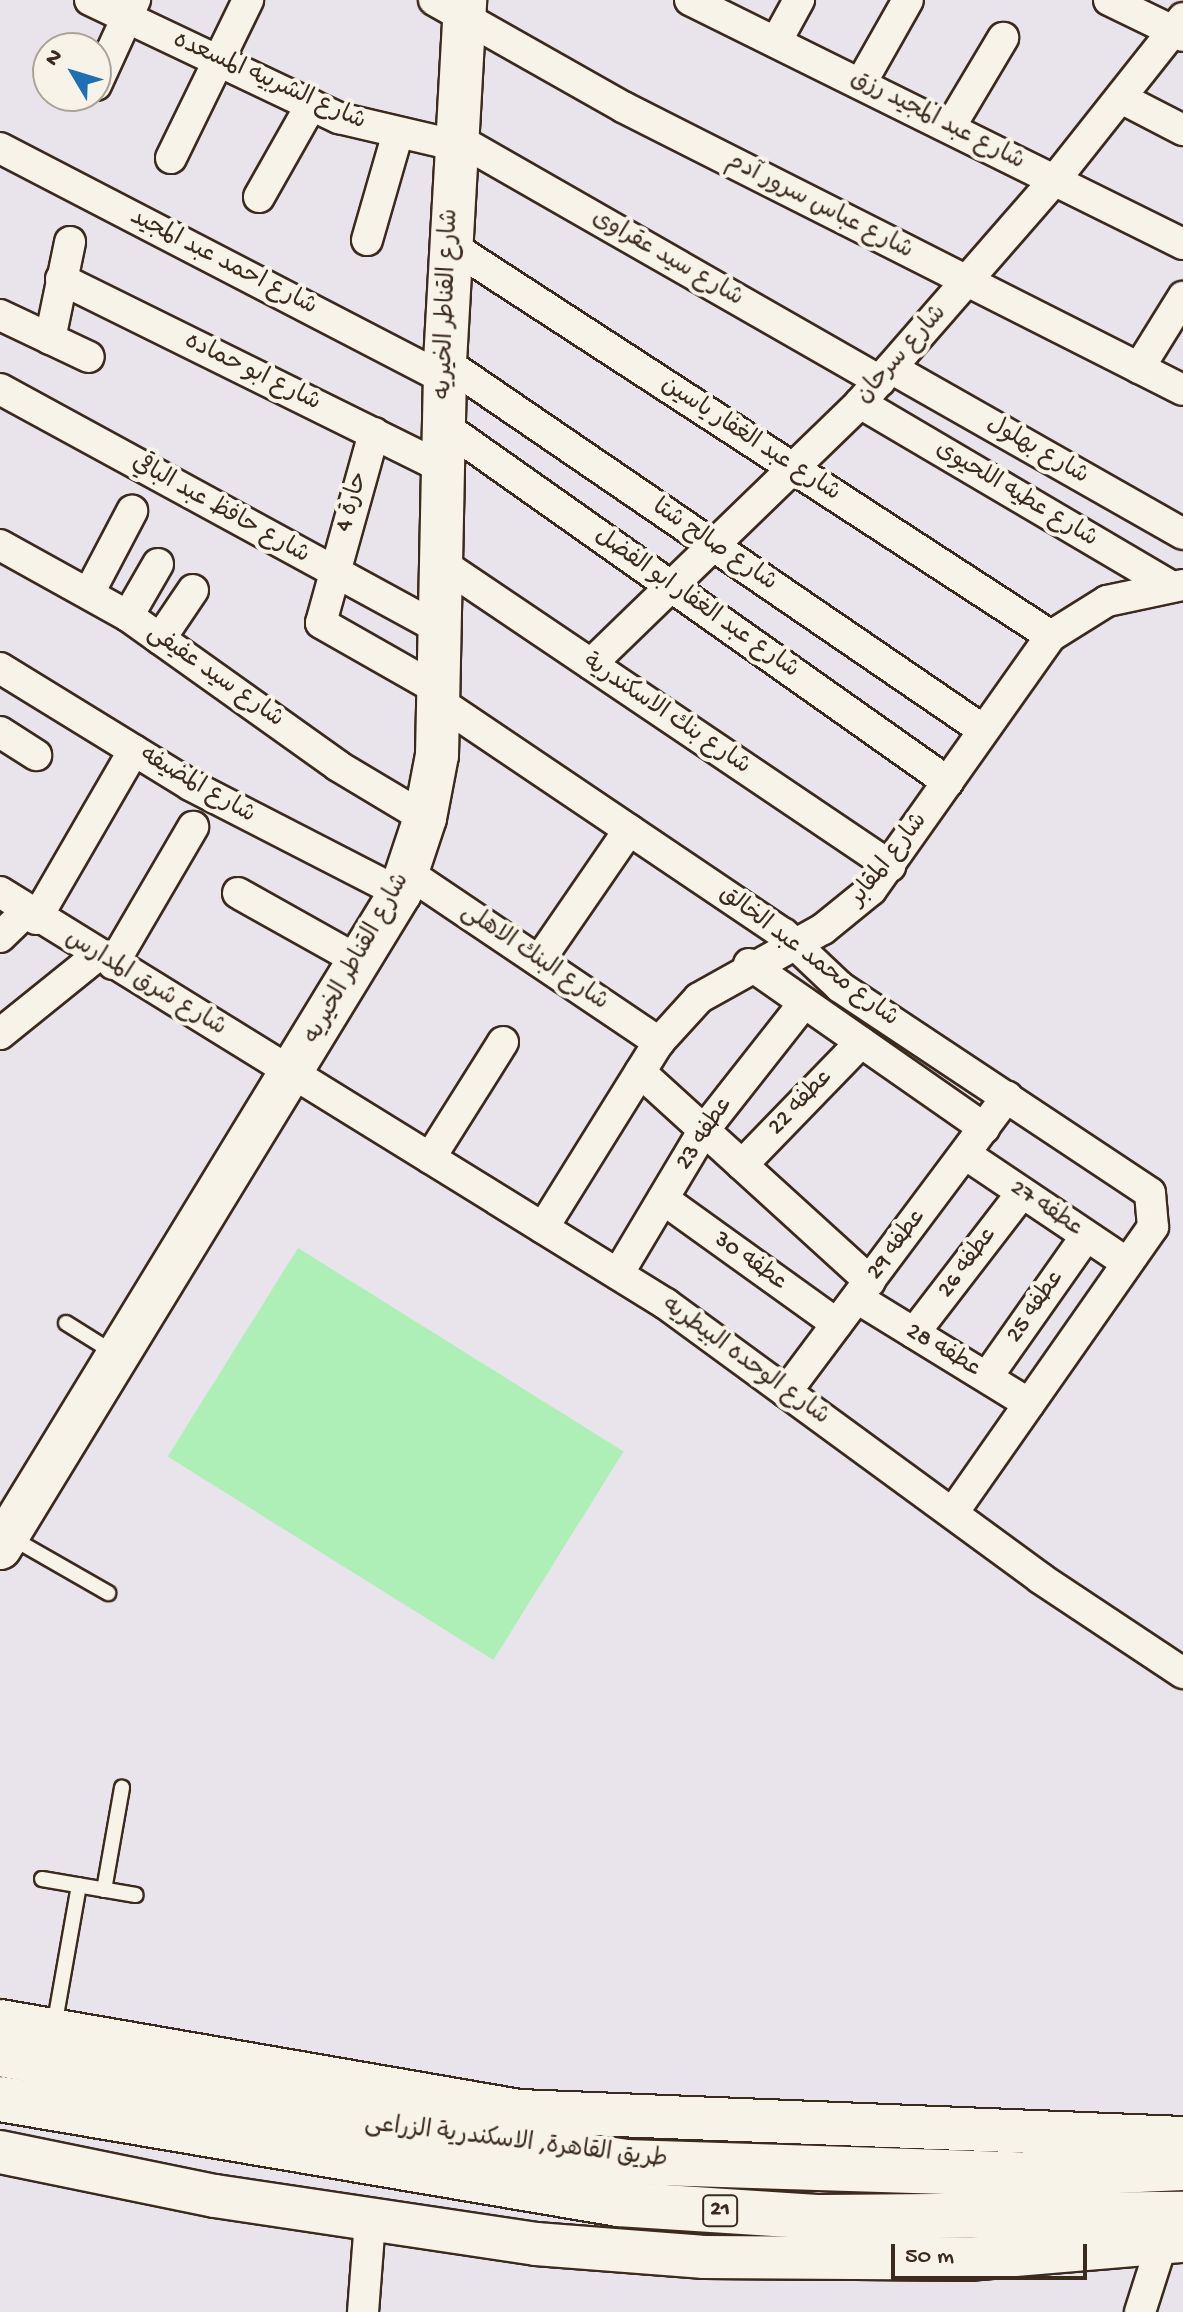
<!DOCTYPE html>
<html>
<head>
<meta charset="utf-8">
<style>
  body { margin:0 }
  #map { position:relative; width:1183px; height:2312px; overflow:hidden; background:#e9e4ec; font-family:"Gochi Hand","Playpen Sans Arabic",sans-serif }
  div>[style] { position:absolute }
  .green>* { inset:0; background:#aeeeb7; transform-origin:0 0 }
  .roads { filter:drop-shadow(2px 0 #3b2a1e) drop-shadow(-2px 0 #3b2a1e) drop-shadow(0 2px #3b2a1e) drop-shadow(0 -2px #3b2a1e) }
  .lane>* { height:14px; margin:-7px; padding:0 7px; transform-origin:7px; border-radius:7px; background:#f7f3e8 }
  .street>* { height:30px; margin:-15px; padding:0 15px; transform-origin:15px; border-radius:15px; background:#f7f3e8 }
  .secondary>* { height:42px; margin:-21px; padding:0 21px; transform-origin:21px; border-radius:21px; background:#f7f3e8 }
  .highway>* { height:44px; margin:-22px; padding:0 22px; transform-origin:22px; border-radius:22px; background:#f7f3e8 }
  span { translate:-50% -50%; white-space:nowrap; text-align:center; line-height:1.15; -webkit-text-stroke:8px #f7f3e8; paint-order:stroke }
  .shield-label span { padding:2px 6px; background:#f7f3e8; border:2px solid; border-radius:6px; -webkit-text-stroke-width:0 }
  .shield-label { font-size:22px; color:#3b2a1e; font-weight:700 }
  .street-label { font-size:24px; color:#3b2a1e }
  .north { position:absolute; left:32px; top:32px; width:80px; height:80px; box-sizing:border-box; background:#f7f3e8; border:2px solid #aca397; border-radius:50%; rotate:308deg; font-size:22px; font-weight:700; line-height:32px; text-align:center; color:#3b2a1e }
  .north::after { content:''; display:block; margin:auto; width:28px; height:36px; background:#1f6fb2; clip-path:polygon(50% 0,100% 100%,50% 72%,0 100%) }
  .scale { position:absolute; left:891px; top:2244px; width:196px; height:36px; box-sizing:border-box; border:4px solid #3b2a1e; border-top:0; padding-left:10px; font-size:24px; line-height:28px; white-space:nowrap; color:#3b2a1e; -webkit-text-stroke:6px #f7f3e8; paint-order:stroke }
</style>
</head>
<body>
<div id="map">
  <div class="green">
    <i style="left:298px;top:1248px;width:384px;height:246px;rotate:32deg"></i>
  </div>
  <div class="roads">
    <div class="lane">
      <i style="left:66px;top:1323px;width:57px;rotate:32deg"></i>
      <i style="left:12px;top:1538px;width:111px;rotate:29.8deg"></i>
      <i style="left:42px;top:1879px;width:95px;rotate:9.7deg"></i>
      <i style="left:104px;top:1890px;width:104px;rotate:-80deg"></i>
      <i style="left:54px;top:2027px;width:144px;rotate:-80deg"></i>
    </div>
    <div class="street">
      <i style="left:90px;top:0;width:276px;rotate:25.4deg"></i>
      <i style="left:339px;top:118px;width:118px;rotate:13.2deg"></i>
      <i style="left:434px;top:0;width:217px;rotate:29.5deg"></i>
      <i style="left:623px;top:107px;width:627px;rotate:26.81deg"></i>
      <i style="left:690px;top:0;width:550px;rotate:26.33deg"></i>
      <i style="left:1109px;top:0;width:82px;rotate:25.9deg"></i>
      <i style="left:776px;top:42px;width:48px;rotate:-61.3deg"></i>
      <i style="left:861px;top:83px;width:95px;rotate:-60.5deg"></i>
      <i style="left:96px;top:85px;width:94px;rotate:-65.4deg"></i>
      <i style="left:1121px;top:98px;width:70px;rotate:27.3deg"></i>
      <i style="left:950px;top:127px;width:104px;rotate:-59.2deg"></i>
      <i style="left:454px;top:137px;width:491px;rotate:29.8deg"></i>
      <i style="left:0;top:148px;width:501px;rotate:27.43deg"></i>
      <i style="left:171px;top:158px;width:176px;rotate:-64deg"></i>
      <i style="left:259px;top:197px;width:106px;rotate:-60.5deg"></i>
      <i style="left:367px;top:240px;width:108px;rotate:-73.9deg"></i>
      <i style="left:450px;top:245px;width:717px;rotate:33.05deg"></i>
      <i style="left:61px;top:279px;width:427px;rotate:26.3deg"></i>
      <i style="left:0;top:315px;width:98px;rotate:25.3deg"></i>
      <i style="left:50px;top:339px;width:99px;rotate:-78.3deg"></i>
      <i style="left:445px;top:362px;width:652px;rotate:34.37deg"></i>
      <i style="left:891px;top:368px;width:336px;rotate:29.6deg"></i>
      <i style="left:1139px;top:368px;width:84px;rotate:-58.2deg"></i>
      <i style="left:0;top:389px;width:501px;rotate:28.61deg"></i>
      <i style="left:860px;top:403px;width:361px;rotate:30.5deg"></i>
      <i style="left:444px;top:426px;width:617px;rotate:35.24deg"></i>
      <i style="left:374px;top:433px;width:197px;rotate:105.6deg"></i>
      <i style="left:321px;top:623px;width:136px;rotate:29.6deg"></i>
      <i style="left:0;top:545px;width:146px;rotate:29deg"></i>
      <i style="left:128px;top:616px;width:258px;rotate:35.5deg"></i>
      <i style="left:338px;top:766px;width:101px;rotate:30.9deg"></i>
      <i style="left:441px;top:563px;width:542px;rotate:34.01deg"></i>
      <i style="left:89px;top:593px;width:93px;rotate:-62.3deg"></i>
      <i style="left:128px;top:616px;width:60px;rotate:-60deg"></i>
      <i style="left:160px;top:639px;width:59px;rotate:-56deg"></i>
      <i style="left:591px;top:664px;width:375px;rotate:-44.1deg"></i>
      <i style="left:860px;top:403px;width:295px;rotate:-48.9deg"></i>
      <i style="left:1054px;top:181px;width:208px;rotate:-51.6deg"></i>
      <i style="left:0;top:668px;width:223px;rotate:31.6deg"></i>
      <i style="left:190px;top:785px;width:236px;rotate:27.2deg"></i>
      <i style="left:438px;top:701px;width:417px;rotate:34deg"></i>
      <i style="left:784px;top:934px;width:77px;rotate:43.4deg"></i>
      <i style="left:840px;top:987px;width:372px;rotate:33.6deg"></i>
      <i style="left:1150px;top:1193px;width:34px;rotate:85deg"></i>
      <i style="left:1153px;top:1227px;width:349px;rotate:125deg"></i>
      <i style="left:0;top:732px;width:43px;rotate:32.6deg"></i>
      <i style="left:408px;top:873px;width:303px;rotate:34deg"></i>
      <i style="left:0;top:892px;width:783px;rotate:31.74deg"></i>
      <i style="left:666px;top:1304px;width:464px;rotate:36.2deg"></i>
      <i style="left:1040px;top:1578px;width:172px;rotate:33.6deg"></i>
      <i style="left:238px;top:893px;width:139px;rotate:29.3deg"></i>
      <i style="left:36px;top:919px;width:195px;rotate:-59.9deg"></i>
      <i style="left:0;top:937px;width:36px;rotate:-44deg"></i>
      <i style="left:539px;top:961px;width:159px;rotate:-55.5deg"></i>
      <i style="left:113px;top:964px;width:159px;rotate:-59.7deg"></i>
      <i style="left:749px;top:964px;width:287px;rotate:34.9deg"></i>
      <i style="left:0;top:1034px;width:126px;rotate:-38.9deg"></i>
      <i style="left:640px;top:1072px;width:311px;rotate:42.3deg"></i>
      <i style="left:965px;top:1154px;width:195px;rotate:33.9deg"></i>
      <i style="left:430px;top:1158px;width:137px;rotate:-57.8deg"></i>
      <i style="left:742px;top:1165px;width:171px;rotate:-45.9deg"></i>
      <i style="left:663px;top:1199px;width:214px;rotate:35.7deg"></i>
      <i style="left:543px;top:1228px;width:219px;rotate:-58.1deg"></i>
      <i style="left:659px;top:1042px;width:59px;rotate:-47.7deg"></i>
      <i style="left:699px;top:998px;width:142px;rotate:-29.1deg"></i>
      <i style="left:823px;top:929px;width:62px;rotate:-39.1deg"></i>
      <i style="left:871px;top:890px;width:311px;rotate:-54.7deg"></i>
      <i style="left:1051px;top:636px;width:66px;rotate:-32deg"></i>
      <i style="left:1107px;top:601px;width:78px;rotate:-11.9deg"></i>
      <i style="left:618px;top:1274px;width:168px;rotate:-59.2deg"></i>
      <i style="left:704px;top:1130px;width:162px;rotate:-51.8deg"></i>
      <i style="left:857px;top:1298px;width:202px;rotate:31.6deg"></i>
      <i style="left:914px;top:1333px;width:177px;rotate:-52.4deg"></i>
      <i style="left:987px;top:1377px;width:172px;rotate:-54.9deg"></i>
      <i style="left:786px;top:1392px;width:369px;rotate:-53.2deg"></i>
      <i style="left:363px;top:2312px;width:91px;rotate:-85.6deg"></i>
      <i style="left:1140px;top:2312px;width:69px;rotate:-72.3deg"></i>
    </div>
    <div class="secondary">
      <i style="left:0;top:1548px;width:767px;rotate:-58.59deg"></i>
      <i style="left:400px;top:893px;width:79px;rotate:-71.6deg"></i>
      <i style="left:425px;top:818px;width:64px;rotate:-79.2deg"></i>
      <i style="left:437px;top:755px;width:393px;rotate:-88.8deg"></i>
      <i style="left:445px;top:362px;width:363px;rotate:-86.8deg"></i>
      <i style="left:0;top:2021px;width:527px;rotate:9.84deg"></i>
      <i style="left:519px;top:2111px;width:665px;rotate:2.33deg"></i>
      <i style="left:0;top:2152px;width:219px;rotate:11.6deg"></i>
      <i style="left:215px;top:2196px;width:325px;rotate:8.5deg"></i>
      <i style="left:536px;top:2244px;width:169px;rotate:4.4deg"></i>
      <i style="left:704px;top:2257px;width:264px;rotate:0.4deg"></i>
      <i style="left:968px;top:2259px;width:216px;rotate:-4.8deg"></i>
    </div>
    <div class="highway">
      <i style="left:0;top:2054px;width:278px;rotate:11.4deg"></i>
      <i style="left:272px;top:2109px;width:357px;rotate:8.5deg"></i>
      <i style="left:625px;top:2162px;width:409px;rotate:1.8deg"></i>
      <i style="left:1034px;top:2175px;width:149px;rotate:-2.7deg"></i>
      <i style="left:0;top:2099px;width:627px;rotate:9.64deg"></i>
      <i style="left:618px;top:2204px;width:203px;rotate:3.7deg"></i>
      <i style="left:821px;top:2217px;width:362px;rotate:-0.5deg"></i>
    </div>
  </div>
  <div class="shield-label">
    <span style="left:720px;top:2211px">21</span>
  </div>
  <div class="street-label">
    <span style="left:269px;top:82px;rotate:24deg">شارع الشربيه المسعده</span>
    <span style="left:937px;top:121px;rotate:27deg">شارع عبد المجيد رزق</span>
    <span style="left:819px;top:207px;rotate:27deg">شارع عباس سرور آدم</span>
    <span style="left:667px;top:259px;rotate:30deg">شارع سيد عقراوى</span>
    <span style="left:223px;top:263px;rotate:27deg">شارع احمد عبد المجيد</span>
    <span style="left:448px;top:304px;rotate:-88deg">شارع القناطر الخيريه</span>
    <span style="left:902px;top:355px;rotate:-48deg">شارع سرحان</span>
    <span style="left:252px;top:373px;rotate:26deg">شارع ابو حماده</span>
    <span style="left:750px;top:440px;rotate:33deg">شارع عبد الغفار ياسين</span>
    <span style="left:1037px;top:451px;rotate:30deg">شارع بهلول</span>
    <span style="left:1016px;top:495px;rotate:31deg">شارع عطيه اللحيوى</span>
    <span style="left:353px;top:502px;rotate:-73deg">حارة 4</span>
    <span style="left:220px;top:510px;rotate:29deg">شارع حافظ عبد الباقي</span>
    <span style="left:714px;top:546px;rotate:34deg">شارع صالح شتا</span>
    <span style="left:696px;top:604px;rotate:35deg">شارع عبد الغفار ابو الفضل</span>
    <span style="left:215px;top:677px;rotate:35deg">شارع سيد عفيفى</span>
    <span style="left:666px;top:715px;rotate:34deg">شارع بنك الاسكندرية</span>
    <span style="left:197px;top:786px;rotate:30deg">شارع المضيفه</span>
    <span style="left:889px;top:860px;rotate:-52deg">شارع المقابر</span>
    <span style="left:808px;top:957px;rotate:37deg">شارع محمد عبد الخالق</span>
    <span style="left:534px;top:958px;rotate:34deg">شارع البنك الاهلى</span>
    <span style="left:358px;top:959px;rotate:-61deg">شارع القناطر الخيريه</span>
    <span style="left:145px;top:984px;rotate:31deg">شارع شرق المدارس</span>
    <span style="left:801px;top:1103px;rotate:-46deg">عطفه 22</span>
    <span style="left:705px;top:1134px;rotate:-56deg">عطفه 23</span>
    <span style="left:1046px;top:1209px;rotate:34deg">عطفه 27</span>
    <span style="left:897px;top:1245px;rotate:-53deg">عطفه 29</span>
    <span style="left:750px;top:1262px;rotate:36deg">عطفه 30</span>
    <span style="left:968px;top:1263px;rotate:-53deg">عطفه 26</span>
    <span style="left:1036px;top:1307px;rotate:-55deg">عطفه 25</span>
    <span style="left:943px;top:1351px;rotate:31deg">عطفه 28</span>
    <span style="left:745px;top:1362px;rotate:36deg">شارع الوحده البيطريه</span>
    <span style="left:516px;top:2143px;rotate:7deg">طريق القاهرة, الاسكندرية الزراعى</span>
  </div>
  <div class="north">N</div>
  <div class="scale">50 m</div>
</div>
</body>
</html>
